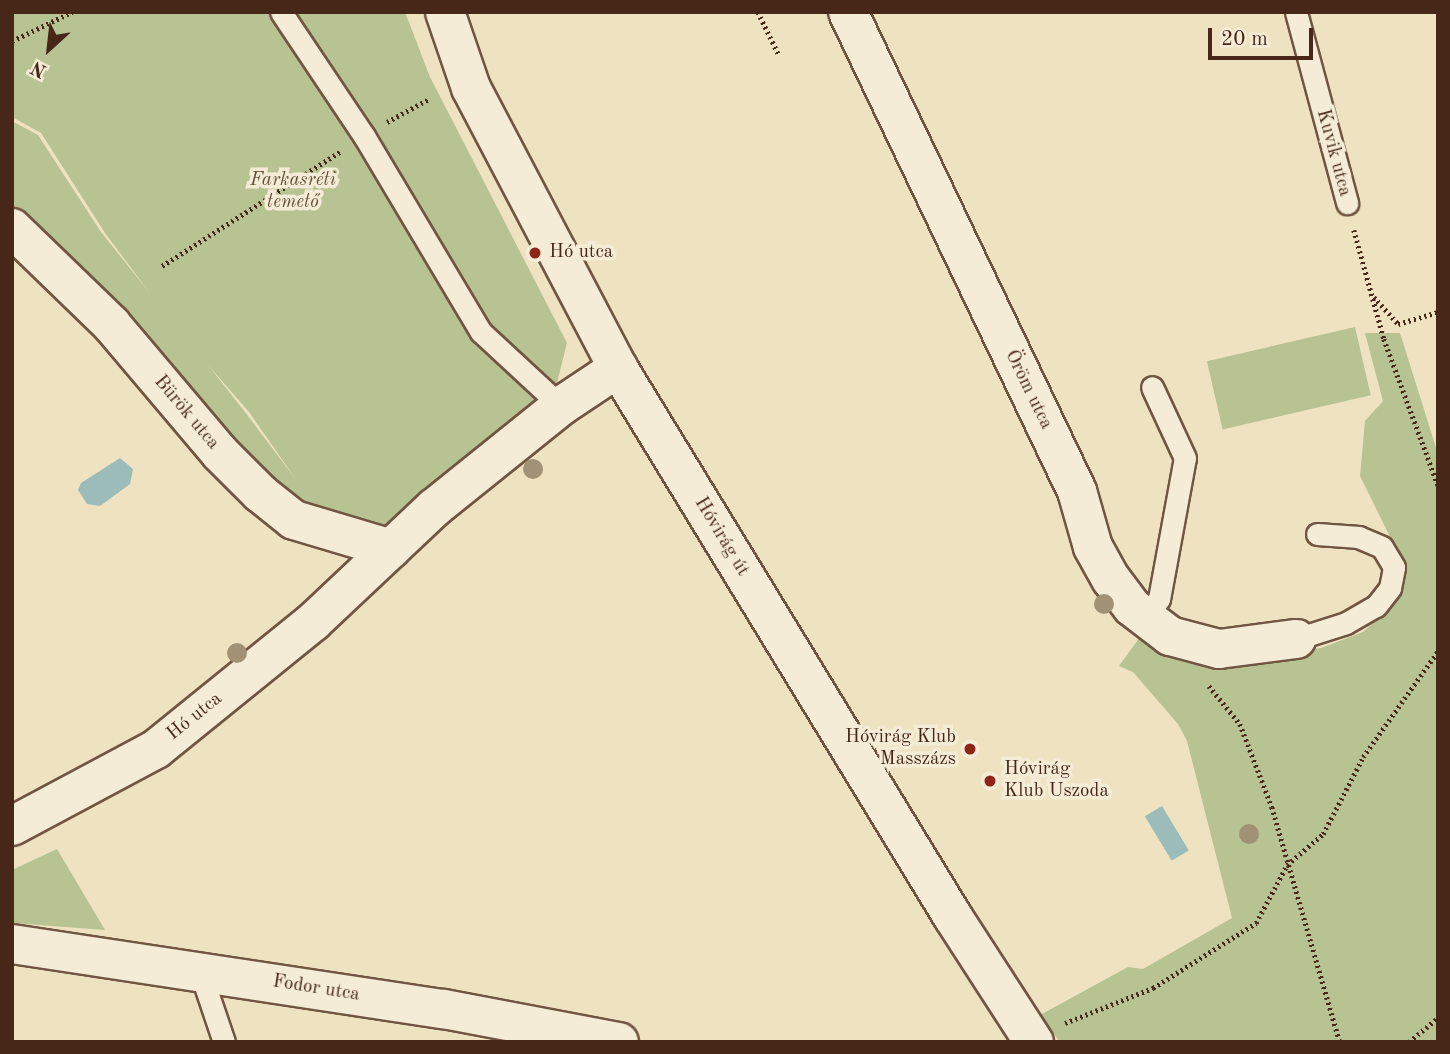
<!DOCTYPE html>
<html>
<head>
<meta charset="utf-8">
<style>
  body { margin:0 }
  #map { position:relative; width:1450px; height:1054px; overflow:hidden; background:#efe2c1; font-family:"Old Standard TT",serif }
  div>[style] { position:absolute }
  .green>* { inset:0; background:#b8c393; transform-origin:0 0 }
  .water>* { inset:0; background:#9cbcb9; transform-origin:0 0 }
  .path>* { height:4.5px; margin-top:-2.25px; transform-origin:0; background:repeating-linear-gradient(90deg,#462718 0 2px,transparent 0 5.5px) }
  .roads { filter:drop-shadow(2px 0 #705642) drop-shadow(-2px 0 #705642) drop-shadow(0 2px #705642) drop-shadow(0 -2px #705642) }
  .service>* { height:21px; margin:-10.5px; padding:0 10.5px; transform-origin:10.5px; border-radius:10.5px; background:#f5ecd7 }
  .minor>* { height:38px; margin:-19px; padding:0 19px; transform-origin:19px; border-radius:19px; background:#f5ecd7 }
  .tertiary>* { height:38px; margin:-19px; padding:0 19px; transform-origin:19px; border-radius:19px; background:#f5ecd7 }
  .trees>* { width:20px; height:20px; margin:-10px; border-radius:50%; background:#a19175 }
  .dots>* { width:19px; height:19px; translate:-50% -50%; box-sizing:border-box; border:4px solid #f5ecd7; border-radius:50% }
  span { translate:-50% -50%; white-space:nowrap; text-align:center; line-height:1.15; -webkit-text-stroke:7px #f5ecd7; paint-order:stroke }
  .street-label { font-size:19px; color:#462718 }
  .park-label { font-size:19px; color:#624e37; font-style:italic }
  .poi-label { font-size:19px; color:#462718 }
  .left { translate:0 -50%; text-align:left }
  .right { translate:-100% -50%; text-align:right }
  .frame { position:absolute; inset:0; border:14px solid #462718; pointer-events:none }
  .north { position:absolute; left:14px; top:14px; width:70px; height:70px; -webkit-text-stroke:5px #f5ecd7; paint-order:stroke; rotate:207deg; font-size:19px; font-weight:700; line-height:28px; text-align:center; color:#462718 }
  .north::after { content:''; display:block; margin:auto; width:24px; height:32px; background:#462718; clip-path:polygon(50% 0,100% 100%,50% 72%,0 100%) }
  .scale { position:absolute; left:1208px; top:28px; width:105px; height:32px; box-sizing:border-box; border:4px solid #462718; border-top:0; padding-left:9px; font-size:21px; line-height:24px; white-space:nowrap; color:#462718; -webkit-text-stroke:5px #f5ecd7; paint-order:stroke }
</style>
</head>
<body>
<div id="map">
  <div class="green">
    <i style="clip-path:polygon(evenodd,12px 12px,405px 12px,430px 77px,567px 343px,550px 411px,387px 547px,278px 497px,12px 219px,12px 121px,38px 135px,101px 232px,149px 292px,105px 233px,41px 133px,12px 117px,12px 12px,208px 365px,249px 412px,297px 481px,245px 412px,208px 365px)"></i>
    <i style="left:1355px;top:327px;width:70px;height:152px;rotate:77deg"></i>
    <i style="clip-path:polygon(1365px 333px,1400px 333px,1438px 454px,1438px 1042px,1060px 1042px,1040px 1015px,1128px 967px,1143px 969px,1232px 918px,1187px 741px,1178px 724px,1133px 672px,1119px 666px,1140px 637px,1255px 658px,1321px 648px,1363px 632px,1389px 607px,1402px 576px,1398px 553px,1360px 476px,1365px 421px,1383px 401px)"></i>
    <i style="clip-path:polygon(57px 849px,105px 930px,12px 923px,12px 870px)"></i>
  </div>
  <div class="water">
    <i style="clip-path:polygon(120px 458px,133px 469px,130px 484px,100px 506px,87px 504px,78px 490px,81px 483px)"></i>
    <i style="left:1162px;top:806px;width:52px;height:20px;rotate:59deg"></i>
  </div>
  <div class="path">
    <i style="left:758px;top:12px;width:48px;rotate:64deg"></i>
    <i style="left:12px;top:41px;width:67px;rotate:-25.8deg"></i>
    <i style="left:387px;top:122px;width:48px;rotate:-28.7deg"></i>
    <i style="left:1354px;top:230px;width:113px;rotate:74.6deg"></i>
    <i style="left:1384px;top:339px;width:156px;rotate:69.7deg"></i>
    <i style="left:162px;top:266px;width:213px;rotate:-32.7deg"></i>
    <i style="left:1374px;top:297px;width:36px;rotate:48deg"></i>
    <i style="left:1398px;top:324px;width:42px;rotate:-16.7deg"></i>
    <i style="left:1209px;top:686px;width:49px;rotate:50.8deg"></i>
    <i style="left:1240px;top:724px;width:89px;rotate:68.9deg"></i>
    <i style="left:1272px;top:807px;width:245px;rotate:73.9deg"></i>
    <i style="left:1065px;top:1023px;width:95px;rotate:-21.7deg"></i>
    <i style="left:1153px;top:988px;width:122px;rotate:-32.3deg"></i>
    <i style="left:1256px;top:923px;width:66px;rotate:-61.9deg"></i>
    <i style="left:1287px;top:865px;width:48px;rotate:-40.7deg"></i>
    <i style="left:1323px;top:834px;width:87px;rotate:-62.5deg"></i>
    <i style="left:1363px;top:757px;width:130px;rotate:-54.7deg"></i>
    <i style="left:1409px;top:1042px;width:38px;rotate:-40deg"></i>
  </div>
  <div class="roads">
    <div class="service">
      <i style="left:281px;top:12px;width:149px;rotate:56.2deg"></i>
      <i style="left:364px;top:136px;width:228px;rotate:59.2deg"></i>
      <i style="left:481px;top:332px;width:109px;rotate:42.8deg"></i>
      <i style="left:1296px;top:12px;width:198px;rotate:75deg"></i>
      <i style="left:1146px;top:618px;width:23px;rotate:-56deg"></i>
      <i style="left:1159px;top:599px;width:143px;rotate:-79.6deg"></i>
      <i style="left:1185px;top:458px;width:78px;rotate:-114.9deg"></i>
      <i style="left:1296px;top:639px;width:52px;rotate:-17.7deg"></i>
      <i style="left:1346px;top:623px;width:34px;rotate:-30deg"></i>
      <i style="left:1376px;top:606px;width:23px;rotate:-52deg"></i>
      <i style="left:1390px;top:588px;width:21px;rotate:-79deg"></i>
      <i style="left:1394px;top:567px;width:23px;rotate:-121deg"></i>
      <i style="left:1382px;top:547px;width:25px;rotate:-157deg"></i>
      <i style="left:1359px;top:537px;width:42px;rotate:-175.9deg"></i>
      <i style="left:200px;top:971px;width:75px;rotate:71.3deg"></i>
    </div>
    <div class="minor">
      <i style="left:848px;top:12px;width:531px;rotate:64.45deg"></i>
      <i style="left:1077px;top:491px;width:58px;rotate:74.1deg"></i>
      <i style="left:1093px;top:547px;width:37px;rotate:61deg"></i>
      <i style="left:1111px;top:579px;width:35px;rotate:53deg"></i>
      <i style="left:1132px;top:607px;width:48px;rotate:37.3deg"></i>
      <i style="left:1170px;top:636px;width:51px;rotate:14.9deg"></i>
      <i style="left:1219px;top:649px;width:78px;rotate:-7.4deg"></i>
      <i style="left:12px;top:228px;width:138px;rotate:44.1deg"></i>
      <i style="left:111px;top:324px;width:169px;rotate:49.8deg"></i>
      <i style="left:220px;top:453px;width:57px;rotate:45deg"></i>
      <i style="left:260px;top:493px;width:43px;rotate:38.5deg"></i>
      <i style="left:294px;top:520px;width:101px;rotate:16.6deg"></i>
      <i style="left:12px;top:826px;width:163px;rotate:-28.1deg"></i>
      <i style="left:156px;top:749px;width:202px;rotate:-39deg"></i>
      <i style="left:313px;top:622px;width:166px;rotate:-43.3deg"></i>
      <i style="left:434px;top:508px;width:163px;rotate:-38.8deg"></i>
      <i style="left:561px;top:406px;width:69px;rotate:-33.7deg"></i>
      <i style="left:12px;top:944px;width:437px;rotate:8.6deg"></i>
      <i style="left:444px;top:1009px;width:178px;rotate:10.7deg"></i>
    </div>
    <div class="tertiary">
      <i style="left:445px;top:12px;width:80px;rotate:71.1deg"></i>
      <i style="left:471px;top:88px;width:316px;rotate:62.3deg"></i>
      <i style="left:618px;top:368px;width:643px;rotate:58.61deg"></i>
      <i style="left:953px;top:917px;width:149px;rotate:57.1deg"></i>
    </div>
  </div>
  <div class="trees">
    <i style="left:533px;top:469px"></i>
    <i style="left:1104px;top:604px"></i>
    <i style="left:237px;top:653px"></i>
    <i style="left:1249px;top:834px"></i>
  </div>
  <div class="dots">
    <i style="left:535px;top:253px;background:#8f2418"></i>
    <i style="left:970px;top:749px;background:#8f2418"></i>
    <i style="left:990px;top:781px;background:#8f2418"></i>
  </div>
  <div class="street-label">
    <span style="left:1333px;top:153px;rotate:75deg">Kuvik utca</span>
    <span style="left:1028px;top:390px;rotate:64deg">Öröm utca</span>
    <span style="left:186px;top:413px;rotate:50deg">Bürök utca</span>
    <span style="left:721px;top:537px;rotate:59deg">Hóvirág út</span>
    <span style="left:195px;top:717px;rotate:-39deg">Hó utca</span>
    <span style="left:316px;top:989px;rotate:9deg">Fodor utca</span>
  </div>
  <div class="park-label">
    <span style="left:293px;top:192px">Farkasréti<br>temető</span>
  </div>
  <div class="poi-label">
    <span class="left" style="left:549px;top:253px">Hó utca</span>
    <span class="right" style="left:956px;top:749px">Hóvirág Klub<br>Masszázs</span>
    <span class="left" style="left:1004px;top:781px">Hóvirág<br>Klub Uszoda</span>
  </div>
  <div class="frame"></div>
  <div class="north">N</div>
  <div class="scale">20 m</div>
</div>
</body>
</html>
